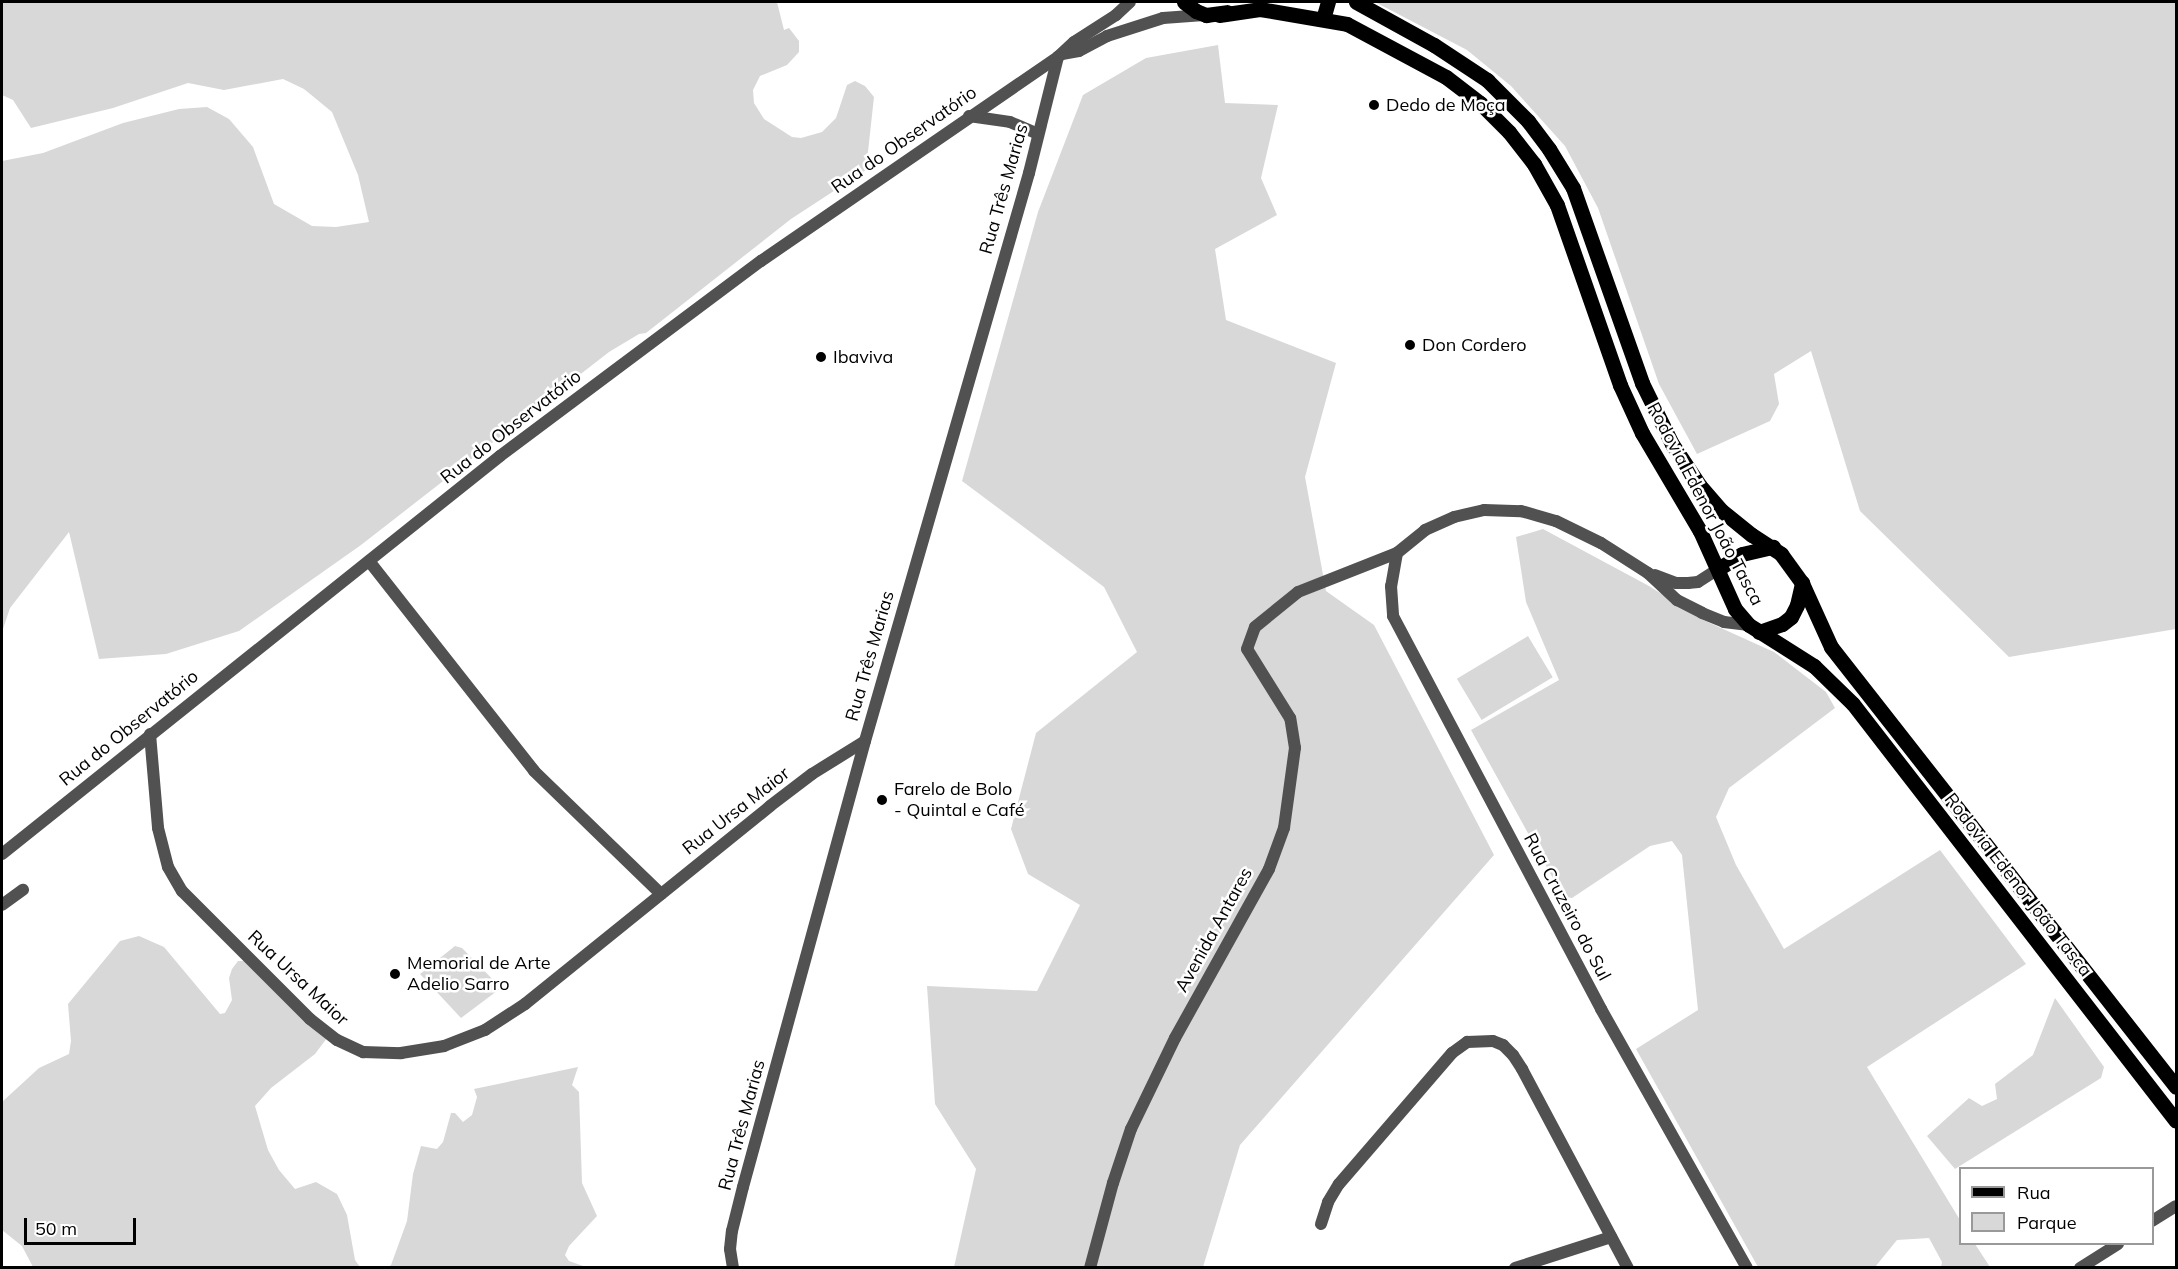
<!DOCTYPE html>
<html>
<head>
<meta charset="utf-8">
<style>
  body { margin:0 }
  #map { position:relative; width:2178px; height:1269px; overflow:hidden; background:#fff; font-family:Mulish,sans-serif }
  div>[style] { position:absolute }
  .green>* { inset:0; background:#d8d8d8; transform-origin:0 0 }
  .minor>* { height:12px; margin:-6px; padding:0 6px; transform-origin:6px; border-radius:6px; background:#515151 }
  .tertiary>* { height:12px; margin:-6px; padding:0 6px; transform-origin:6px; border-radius:6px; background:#515151 }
  .primary>* { height:15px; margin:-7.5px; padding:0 7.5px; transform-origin:7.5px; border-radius:7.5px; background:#000 }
  .dots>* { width:16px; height:16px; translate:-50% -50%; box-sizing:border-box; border:3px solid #fff; border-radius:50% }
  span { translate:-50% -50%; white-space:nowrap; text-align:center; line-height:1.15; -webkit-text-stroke:5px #fff; paint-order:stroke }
  .poi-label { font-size:18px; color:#000 }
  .left { translate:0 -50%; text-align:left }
  .street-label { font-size:18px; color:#000 }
  .frame { position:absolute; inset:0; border:3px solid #000; pointer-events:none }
  .legend { position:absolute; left:1959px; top:1167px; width:195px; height:78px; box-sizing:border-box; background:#fff; border:2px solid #999; margin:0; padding:8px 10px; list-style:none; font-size:18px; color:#000 }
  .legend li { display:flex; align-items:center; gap:12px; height:30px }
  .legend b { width:30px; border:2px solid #999 }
  .scale { position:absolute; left:24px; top:1218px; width:112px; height:27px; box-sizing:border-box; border:3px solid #000; border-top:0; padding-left:8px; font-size:18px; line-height:21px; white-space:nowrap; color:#000; -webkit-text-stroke:4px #fff; paint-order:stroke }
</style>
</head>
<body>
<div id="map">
  <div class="green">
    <i style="clip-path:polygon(2px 2px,777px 2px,784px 30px,789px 28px,799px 41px,799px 52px,787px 65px,760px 76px,753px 90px,754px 103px,764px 119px,792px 137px,801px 138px,822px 132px,836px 118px,847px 85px,855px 81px,865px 86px,874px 97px,866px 170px,791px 219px,646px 333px,639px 334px,609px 352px,361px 545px,239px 631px,166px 654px,99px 659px,69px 532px,10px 608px,2px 632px,2px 161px,43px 153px,123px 123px,179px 109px,207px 107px,229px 119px,253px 147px,274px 204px,312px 226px,336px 227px,369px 222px,358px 175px,332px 112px,304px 89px,283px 79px,224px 90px,188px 83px,113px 108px,31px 128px,13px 100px,2px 95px)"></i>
    <i style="clip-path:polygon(1375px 2px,2176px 2px,2176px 629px,2009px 657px,1860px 511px,1811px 351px,1774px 374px,1779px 404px,1770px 421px,1697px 454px,1659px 384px,1598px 208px,1565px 146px,1511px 86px,1467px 50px)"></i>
    <i style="clip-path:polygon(1218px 45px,1225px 103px,1278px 105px,1261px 178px,1277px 215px,1215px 249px,1226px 320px,1336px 363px,1305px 477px,1326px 591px,1374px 625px,1494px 855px,1240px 1145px,1203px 1267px,954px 1267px,976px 1169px,935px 1104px,927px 986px,1037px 991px,1080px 905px,1028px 874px,1011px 829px,1036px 733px,1137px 652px,1104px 587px,962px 481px,1038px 212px,1083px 95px,1146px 58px)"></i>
    <i style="clip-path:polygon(1543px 529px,1649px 586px,1701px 619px,1774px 652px,1826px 692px,1835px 708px,1729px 788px,1716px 817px,1736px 865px,1784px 949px,1940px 850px,2026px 964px,1867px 1067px,1960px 1220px,1960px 1244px,1975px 1244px,1990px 1267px,1941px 1267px,1942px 1262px,1929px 1238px,1897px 1240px,1875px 1267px,1758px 1267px,1636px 1049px,1698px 1010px,1682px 855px,1672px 841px,1650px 846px,1566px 902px,1471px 730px,1559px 680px,1526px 602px,1516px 537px)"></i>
    <i style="left:1528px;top:636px;width:48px;height:83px;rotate:59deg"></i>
    <i style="clip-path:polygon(139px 936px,164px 947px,220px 1014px,225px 1013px,232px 1000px,229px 978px,232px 969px,238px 961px,247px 961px,327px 1038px,315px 1054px,271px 1088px,255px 1106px,268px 1150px,279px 1170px,295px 1189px,316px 1182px,337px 1194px,347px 1215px,355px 1260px,360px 1267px,33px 1267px,22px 1246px,2px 1230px,2px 1102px,39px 1068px,69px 1054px,71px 1041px,68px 1004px,120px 941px)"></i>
    <i style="clip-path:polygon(455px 946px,462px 948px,501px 988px,461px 1018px,420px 974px)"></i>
    <i style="clip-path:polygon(2055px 998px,2104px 1067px,2101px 1078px,1955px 1169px,1927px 1136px,1969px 1098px,1982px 1106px,1997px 1099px,1995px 1084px,2033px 1055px)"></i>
    <i style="clip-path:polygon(578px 1067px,572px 1085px,579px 1092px,582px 1183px,597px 1216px,569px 1246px,565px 1255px,569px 1261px,586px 1267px,388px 1267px,391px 1265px,407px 1221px,413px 1174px,421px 1146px,437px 1149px,443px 1142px,451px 1113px,455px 1113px,463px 1122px,472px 1115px,477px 1097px,474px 1089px)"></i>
  </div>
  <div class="minor">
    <i style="left:969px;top:116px;width:41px;rotate:8.3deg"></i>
    <i style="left:1010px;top:122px;width:30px;rotate:23deg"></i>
    <i style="left:1397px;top:553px;width:34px;rotate:100deg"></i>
    <i style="left:1391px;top:586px;width:30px;rotate:86deg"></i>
    <i style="left:1393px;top:616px;width:445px;rotate:62.1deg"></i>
    <i style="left:1601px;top:1009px;width:297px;rotate:60.6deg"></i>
    <i style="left:369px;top:561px;width:267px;rotate:51.8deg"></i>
    <i style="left:534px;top:771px;width:177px;rotate:44.1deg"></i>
    <i style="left:1655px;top:575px;width:22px;rotate:21deg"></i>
    <i style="left:1676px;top:583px;width:12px"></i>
    <i style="left:1688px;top:583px;width:10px;rotate:-6deg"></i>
    <i style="left:1698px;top:582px;width:24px;rotate:-33deg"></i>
    <i style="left:150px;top:734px;width:94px;rotate:85.1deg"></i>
    <i style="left:158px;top:828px;width:40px;rotate:75.6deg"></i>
    <i style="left:168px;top:867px;width:28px;rotate:60deg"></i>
    <i style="left:182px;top:891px;width:181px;rotate:45deg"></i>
    <i style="left:310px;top:1019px;width:34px;rotate:38deg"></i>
    <i style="left:337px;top:1040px;width:29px;rotate:25deg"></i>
    <i style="left:363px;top:1052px;width:38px;rotate:2deg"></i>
    <i style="left:401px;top:1053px;width:44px;rotate:-9.2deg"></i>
    <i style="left:444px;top:1046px;width:44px;rotate:-21.3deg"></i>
    <i style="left:485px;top:1030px;width:48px;rotate:-33deg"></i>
    <i style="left:525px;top:1004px;width:315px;rotate:-38.9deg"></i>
    <i style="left:770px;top:806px;width:53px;rotate:-37.3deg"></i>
    <i style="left:812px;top:774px;width:62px;rotate:-31.9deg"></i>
    <i style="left:2px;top:905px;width:26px;rotate:-36deg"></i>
    <i style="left:2152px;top:1221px;width:28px;rotate:-32deg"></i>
    <i style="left:1321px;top:1224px;width:23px;rotate:-72deg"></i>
    <i style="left:1328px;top:1202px;width:21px;rotate:-59deg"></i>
    <i style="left:1339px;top:1184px;width:173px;rotate:-49.2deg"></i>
    <i style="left:1452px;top:1053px;width:19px;rotate:-36deg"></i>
    <i style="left:1467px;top:1042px;width:26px;rotate:-2deg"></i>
    <i style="left:1493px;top:1041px;width:11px;rotate:22deg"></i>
    <i style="left:1503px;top:1045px;width:14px;rotate:45deg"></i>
    <i style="left:1513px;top:1055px;width:17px;rotate:57deg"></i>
    <i style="left:1522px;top:1069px;width:225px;rotate:62deg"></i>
    <i style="left:733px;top:1268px;width:19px;rotate:-99deg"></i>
    <i style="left:730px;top:1249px;width:18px;rotate:-84deg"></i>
    <i style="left:732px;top:1231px;width:45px;rotate:-76deg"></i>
    <i style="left:743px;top:1187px;width:462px;rotate:-74.7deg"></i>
    <i style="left:865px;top:741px;width:591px;rotate:-73.89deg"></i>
    <i style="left:1029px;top:173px;width:120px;rotate:-76deg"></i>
    <i style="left:1090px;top:1268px;width:88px;rotate:-74.9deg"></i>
    <i style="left:1113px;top:1183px;width:57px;rotate:-71.6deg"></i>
    <i style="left:1131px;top:1129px;width:101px;rotate:-64.2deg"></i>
    <i style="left:1175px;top:1038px;width:193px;rotate:-60.9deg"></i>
    <i style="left:1269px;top:869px;width:44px;rotate:-69.9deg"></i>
    <i style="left:1284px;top:828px;width:81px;rotate:-82.2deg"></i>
    <i style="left:1295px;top:748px;width:30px;rotate:-99deg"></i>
    <i style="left:1290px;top:718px;width:81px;rotate:-121.9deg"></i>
    <i style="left:1247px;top:649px;width:23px;rotate:-70deg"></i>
    <i style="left:1255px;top:627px;width:55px;rotate:-39.1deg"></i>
    <i style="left:1298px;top:592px;width:106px;rotate:-21.5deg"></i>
    <i style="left:1397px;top:553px;width:36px;rotate:-39deg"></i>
    <i style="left:1425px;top:530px;width:32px;rotate:-24deg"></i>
    <i style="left:1454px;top:517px;width:31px;rotate:-13deg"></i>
    <i style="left:1484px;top:510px;width:37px;rotate:2deg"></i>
    <i style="left:1521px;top:511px;width:36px;rotate:16deg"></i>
    <i style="left:1556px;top:521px;width:50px;rotate:26.1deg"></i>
    <i style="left:1601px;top:543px;width:56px;rotate:32.6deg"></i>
    <i style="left:1648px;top:573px;width:40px;rotate:43deg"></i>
    <i style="left:1677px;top:600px;width:28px;rotate:27deg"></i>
    <i style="left:1702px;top:613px;width:24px;rotate:22deg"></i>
    <i style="left:1724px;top:622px;width:25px;rotate:7deg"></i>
    <i style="left:1515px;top:1268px;width:101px;rotate:-17.9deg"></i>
    <i style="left:2080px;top:1268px;width:45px;rotate:-32.3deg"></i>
  </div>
  <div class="tertiary">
    <i style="left:1062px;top:54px;width:17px;rotate:-10deg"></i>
    <i style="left:1079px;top:51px;width:32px;rotate:-28deg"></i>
    <i style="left:1107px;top:36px;width:59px;rotate:-17.8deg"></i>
    <i style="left:1163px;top:18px;width:41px;rotate:-4.2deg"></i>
    <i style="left:2px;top:854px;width:638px;rotate:-38.63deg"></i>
    <i style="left:500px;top:456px;width:326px;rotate:-36.8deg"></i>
    <i style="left:761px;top:261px;width:360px;rotate:-34.5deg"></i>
    <i style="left:1058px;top:57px;width:22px;rotate:-43deg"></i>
    <i style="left:1074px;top:42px;width:50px;rotate:-32.7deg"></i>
    <i style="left:1116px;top:15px;width:19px;rotate:-43deg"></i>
  </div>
  <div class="primary">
    <i style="left:1184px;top:2px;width:15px;rotate:37deg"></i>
    <i style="left:1196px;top:11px;width:11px;rotate:22deg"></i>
    <i style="left:1206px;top:15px;width:21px;rotate:-8deg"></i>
    <i style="left:1356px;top:2px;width:89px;rotate:28.9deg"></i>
    <i style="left:1434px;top:45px;width:64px;rotate:33.4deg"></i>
    <i style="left:1487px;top:80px;width:58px;rotate:45deg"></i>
    <i style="left:1528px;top:121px;width:35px;rotate:53deg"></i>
    <i style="left:1549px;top:149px;width:46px;rotate:58.4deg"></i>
    <i style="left:1573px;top:188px;width:207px;rotate:70.5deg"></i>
    <i style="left:1642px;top:383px;width:68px;rotate:63.8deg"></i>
    <i style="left:1672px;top:444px;width:50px;rotate:56.3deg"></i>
    <i style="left:1700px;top:486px;width:33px;rotate:49deg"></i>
    <i style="left:1722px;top:511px;width:38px;rotate:39deg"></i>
    <i style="left:1752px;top:535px;width:35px;rotate:33deg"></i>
    <i style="left:1781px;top:554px;width:36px;rotate:54deg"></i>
    <i style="left:1802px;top:583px;width:70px;rotate:65.6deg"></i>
    <i style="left:1831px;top:647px;width:559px;rotate:51.9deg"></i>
    <i style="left:1219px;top:15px;width:41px;rotate:-8.3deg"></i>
    <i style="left:1260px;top:9px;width:88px;rotate:9.8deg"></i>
    <i style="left:1347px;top:24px;width:112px;rotate:28.2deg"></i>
    <i style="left:1446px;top:77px;width:43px;rotate:37.4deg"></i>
    <i style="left:1480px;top:103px;width:41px;rotate:45deg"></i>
    <i style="left:1509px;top:132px;width:41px;rotate:52deg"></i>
    <i style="left:1534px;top:164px;width:47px;rotate:60.7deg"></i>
    <i style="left:1557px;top:205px;width:191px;rotate:70.7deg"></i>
    <i style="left:1620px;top:385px;width:53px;rotate:65.4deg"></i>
    <i style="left:1642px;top:433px;width:114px;rotate:59.4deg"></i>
    <i style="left:1700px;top:531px;width:85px;rotate:65.8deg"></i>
    <i style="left:1735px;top:609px;width:21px;rotate:49deg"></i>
    <i style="left:1749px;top:625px;width:77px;rotate:32.2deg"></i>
    <i style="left:1814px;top:666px;width:54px;rotate:44.3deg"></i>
    <i style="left:1853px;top:704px;width:527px;rotate:52.24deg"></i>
    <i style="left:1323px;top:19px;width:18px;rotate:-74deg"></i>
    <i style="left:1718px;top:569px;width:28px;rotate:-32deg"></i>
    <i style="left:1742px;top:554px;width:32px;rotate:-13deg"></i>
    <i style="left:1759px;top:632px;width:24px;rotate:-19deg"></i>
    <i style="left:1782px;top:624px;width:11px;rotate:-38deg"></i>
    <i style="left:1791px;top:617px;width:13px;rotate:-63deg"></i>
    <i style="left:1797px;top:605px;width:23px;rotate:-77deg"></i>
  </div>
  <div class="dots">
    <i style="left:1374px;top:105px;background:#000"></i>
    <i style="left:1410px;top:345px;background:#000"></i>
    <i style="left:821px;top:357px;background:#000"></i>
    <i style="left:882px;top:800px;background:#000"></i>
    <i style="left:395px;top:974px;background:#000"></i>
  </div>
  <div class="poi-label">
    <span class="left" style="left:1386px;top:105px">Dedo de Moça</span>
    <span class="left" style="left:1422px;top:345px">Don Cordero</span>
    <span class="left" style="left:833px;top:357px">Ibaviva</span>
    <span class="left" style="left:894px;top:800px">Farelo de Bolo<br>- Quintal e Café</span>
    <span class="left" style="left:407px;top:974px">Memorial de Arte<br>Adelio Sarro</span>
  </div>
  <div class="street-label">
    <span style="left:904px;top:140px;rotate:-35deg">Rua do Observatório</span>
    <span style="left:1004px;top:189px;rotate:-74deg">Rua Três Marias</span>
    <span style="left:511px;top:427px;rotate:-38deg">Rua do Observatório</span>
    <span style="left:1705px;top:504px;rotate:62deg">Rodovia Edenor João Tasca</span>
    <span style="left:870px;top:656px;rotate:-74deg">Rua Três Marias</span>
    <span style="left:129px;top:728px;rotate:-39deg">Rua do Observatório</span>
    <span style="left:736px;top:811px;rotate:-38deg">Rua Ursa Maior</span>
    <span style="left:2018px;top:885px;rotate:52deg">Rodovia Edenor João Tasca</span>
    <span style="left:1567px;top:907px;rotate:62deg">Rua Cruzeiro do Sul</span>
    <span style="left:1214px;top:930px;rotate:-61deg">Avenida Antares</span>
    <span style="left:298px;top:978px;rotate:43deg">Rua Ursa Maior</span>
    <span style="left:742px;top:1125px;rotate:-75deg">Rua Três Marias</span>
  </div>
  <div class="frame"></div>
  <ul class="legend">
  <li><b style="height:8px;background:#000"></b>Rua</li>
  <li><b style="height:16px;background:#d8d8d8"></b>Parque</li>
  </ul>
  <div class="scale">50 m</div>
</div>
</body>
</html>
